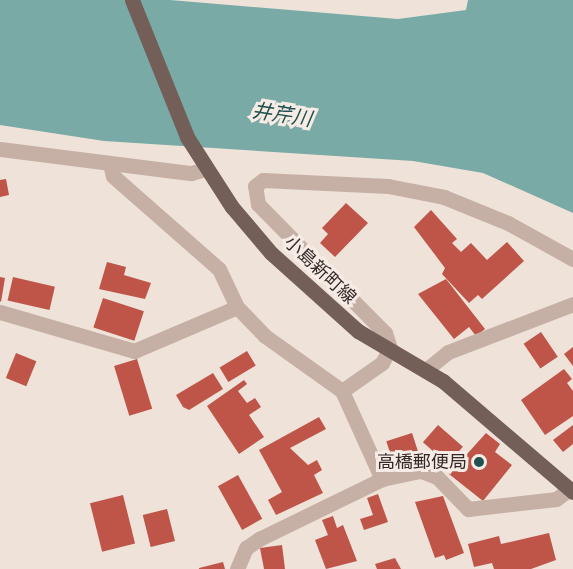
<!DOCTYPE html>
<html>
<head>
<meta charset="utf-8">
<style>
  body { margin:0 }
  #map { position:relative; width:573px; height:569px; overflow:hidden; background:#efe2d9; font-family:Helvetica,"Noto Sans JP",sans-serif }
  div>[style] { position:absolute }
  .water>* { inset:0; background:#7aaaa6 }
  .building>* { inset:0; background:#be5548; transform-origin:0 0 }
  .minor>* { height:15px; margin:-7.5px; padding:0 7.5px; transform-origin:7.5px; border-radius:7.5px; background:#c6b0a6 }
  .major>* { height:15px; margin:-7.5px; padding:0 7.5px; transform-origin:7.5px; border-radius:7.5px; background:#745e58 }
  .dots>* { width:16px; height:16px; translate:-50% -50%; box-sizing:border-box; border:3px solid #f7ece5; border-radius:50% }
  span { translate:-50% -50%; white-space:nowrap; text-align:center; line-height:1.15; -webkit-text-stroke:6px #f7ece5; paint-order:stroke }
  .street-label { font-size:18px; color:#332926 }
  .poi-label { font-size:18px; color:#332926 }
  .right { translate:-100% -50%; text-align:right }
  .water-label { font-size:20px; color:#1f514e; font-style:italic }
</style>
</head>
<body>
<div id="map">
  <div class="water">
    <i style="clip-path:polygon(0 0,170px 0,398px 19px,466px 10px,468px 0,573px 0,573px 213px,483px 173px,413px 161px,104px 141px,0 125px)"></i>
  </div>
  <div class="building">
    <i style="clip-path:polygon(6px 179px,9px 195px,0 197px,0 180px)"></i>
    <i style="clip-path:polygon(346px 203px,368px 223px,335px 257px,320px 243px,328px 234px,322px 228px)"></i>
    <i style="clip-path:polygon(431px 210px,457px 239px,452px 243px,461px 252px,471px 243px,487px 260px,507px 242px,524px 261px,482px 299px,478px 295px,469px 303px,442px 274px,445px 268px,414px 227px)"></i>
    <i style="clip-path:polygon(107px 262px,126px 267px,124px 275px,151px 283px,145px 299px,99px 289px)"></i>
    <i style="clip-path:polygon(0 277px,5px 278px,1px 302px,0 301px)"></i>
    <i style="left:13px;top:277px;width:43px;height:24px;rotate:13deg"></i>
    <i style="clip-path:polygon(446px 279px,485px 329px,476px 336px,469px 327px,454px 339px,418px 294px)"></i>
    <i style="left:103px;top:298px;width:43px;height:31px;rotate:18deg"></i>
    <i style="left:541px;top:332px;width:30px;height:21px;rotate:56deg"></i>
    <i style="clip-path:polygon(573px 347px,573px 366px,564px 354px)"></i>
    <i style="left:247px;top:351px;width:17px;height:32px;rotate:59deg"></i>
    <i style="left:16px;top:353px;width:22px;height:27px;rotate:22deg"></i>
    <i style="left:137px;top:359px;width:52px;height:24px;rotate:73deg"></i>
    <i style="clip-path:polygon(564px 369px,572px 379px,567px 383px,573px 391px,573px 416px,545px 435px,521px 400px)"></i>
    <i style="clip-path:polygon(213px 373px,223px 389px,189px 410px,183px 407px,176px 395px)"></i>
    <i style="clip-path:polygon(244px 380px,247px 384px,238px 391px,247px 403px,255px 398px,261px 407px,249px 415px,264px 437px,239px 454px,207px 406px)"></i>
    <i style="clip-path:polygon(319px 417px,326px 429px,290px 448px,308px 465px,317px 460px,322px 470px,314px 475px,323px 493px,276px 515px,268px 500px,282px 492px,259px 450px)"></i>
    <i style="left:438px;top:425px;width:33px;height:23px;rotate:41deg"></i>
    <i style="clip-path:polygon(573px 425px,573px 444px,563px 452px,553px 440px)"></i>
    <i style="left:412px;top:433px;width:26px;height:27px;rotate:72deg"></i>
    <i style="clip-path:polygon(486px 433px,500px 444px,495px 452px,512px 465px,483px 501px,449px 474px)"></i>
    <i style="left:238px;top:475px;width:50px;height:23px;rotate:61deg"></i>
    <i style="clip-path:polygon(378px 494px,388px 522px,364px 530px,360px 519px,373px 515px,367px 498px)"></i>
    <i style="left:123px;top:495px;width:50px;height:34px;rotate:76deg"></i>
    <i style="clip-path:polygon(443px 496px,464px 553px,446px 560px,444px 555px,435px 558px,415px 502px)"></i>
    <i style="left:167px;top:509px;width:33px;height:25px;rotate:76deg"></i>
    <i style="clip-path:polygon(333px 516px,337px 528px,343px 525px,357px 561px,326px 569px,315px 540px,328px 535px,322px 520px)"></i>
    <i style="clip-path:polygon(549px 533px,556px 560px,531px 569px,494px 569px,492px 563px,474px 567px,468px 544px,499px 536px,501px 544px)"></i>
    <i style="clip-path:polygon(282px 545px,285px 569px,264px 569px,260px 548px)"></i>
    <i style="clip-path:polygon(395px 558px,401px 569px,377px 569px,375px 564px)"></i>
    <i style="clip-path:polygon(223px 562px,225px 569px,199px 569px,199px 568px)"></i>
  </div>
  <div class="minor">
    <i style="left:0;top:149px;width:193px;rotate:7.2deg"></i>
    <i style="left:191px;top:173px;width:16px;rotate:-15deg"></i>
    <i style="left:110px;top:164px;width:12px;rotate:76deg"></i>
    <i style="left:113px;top:176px;width:141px;rotate:41.3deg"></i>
    <i style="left:219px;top:269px;width:42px;rotate:64.7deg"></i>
    <i style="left:237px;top:307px;width:40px;rotate:46deg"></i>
    <i style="left:265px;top:336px;width:95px;rotate:35.5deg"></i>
    <i style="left:342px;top:391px;width:97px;rotate:65.6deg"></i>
    <i style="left:0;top:312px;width:140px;rotate:16.2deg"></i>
    <i style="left:134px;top:351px;width:112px;rotate:-23.1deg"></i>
    <i style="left:427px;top:369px;width:27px;rotate:-39deg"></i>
    <i style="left:448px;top:352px;width:134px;rotate:-21deg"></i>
    <i style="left:342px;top:391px;width:49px;rotate:-35deg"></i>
    <i style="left:382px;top:363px;width:17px;rotate:-62deg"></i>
    <i style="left:390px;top:348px;width:16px;rotate:-108deg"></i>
    <i style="left:385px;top:333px;width:181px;rotate:-134.6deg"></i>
    <i style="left:258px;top:204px;width:18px;rotate:-99deg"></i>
    <i style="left:255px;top:186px;width:10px;rotate:-37deg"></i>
    <i style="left:263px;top:180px;width:125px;rotate:2.7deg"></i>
    <i style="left:388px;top:186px;width:57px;rotate:11.1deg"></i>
    <i style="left:444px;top:197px;width:69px;rotate:22.1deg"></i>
    <i style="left:508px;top:223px;width:74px;rotate:29deg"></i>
    <i style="left:237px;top:569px;width:23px;rotate:-67deg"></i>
    <i style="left:246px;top:548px;width:16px;rotate:-35deg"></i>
    <i style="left:259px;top:539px;width:137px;rotate:-26deg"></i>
    <i style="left:382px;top:479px;width:40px;rotate:-12deg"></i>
    <i style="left:421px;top:471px;width:17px;rotate:21deg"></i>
    <i style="left:437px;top:477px;width:45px;rotate:45.9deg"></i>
    <i style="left:468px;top:509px;width:89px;rotate:-6.5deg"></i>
    <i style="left:556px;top:499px;width:17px;rotate:-36deg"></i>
  </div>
  <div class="major">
    <i style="left:132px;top:0;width:148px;rotate:68.1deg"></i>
    <i style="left:187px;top:137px;width:83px;rotate:57.3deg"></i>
    <i style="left:232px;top:207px;width:60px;rotate:49.7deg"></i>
    <i style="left:271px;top:253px;width:117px;rotate:41.9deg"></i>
    <i style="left:358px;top:331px;width:99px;rotate:30.5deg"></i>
    <i style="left:443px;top:381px;width:171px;rotate:40.5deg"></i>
  </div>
  <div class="dots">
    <i style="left:479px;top:462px;background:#1f514e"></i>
  </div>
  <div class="street-label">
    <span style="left:320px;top:270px;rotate:43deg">小島新町線</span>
  </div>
  <div class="poi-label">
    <span class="right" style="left:467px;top:462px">高橋郵便局</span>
  </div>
  <div class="water-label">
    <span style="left:282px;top:115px;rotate:9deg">井芹川</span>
  </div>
</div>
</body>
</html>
